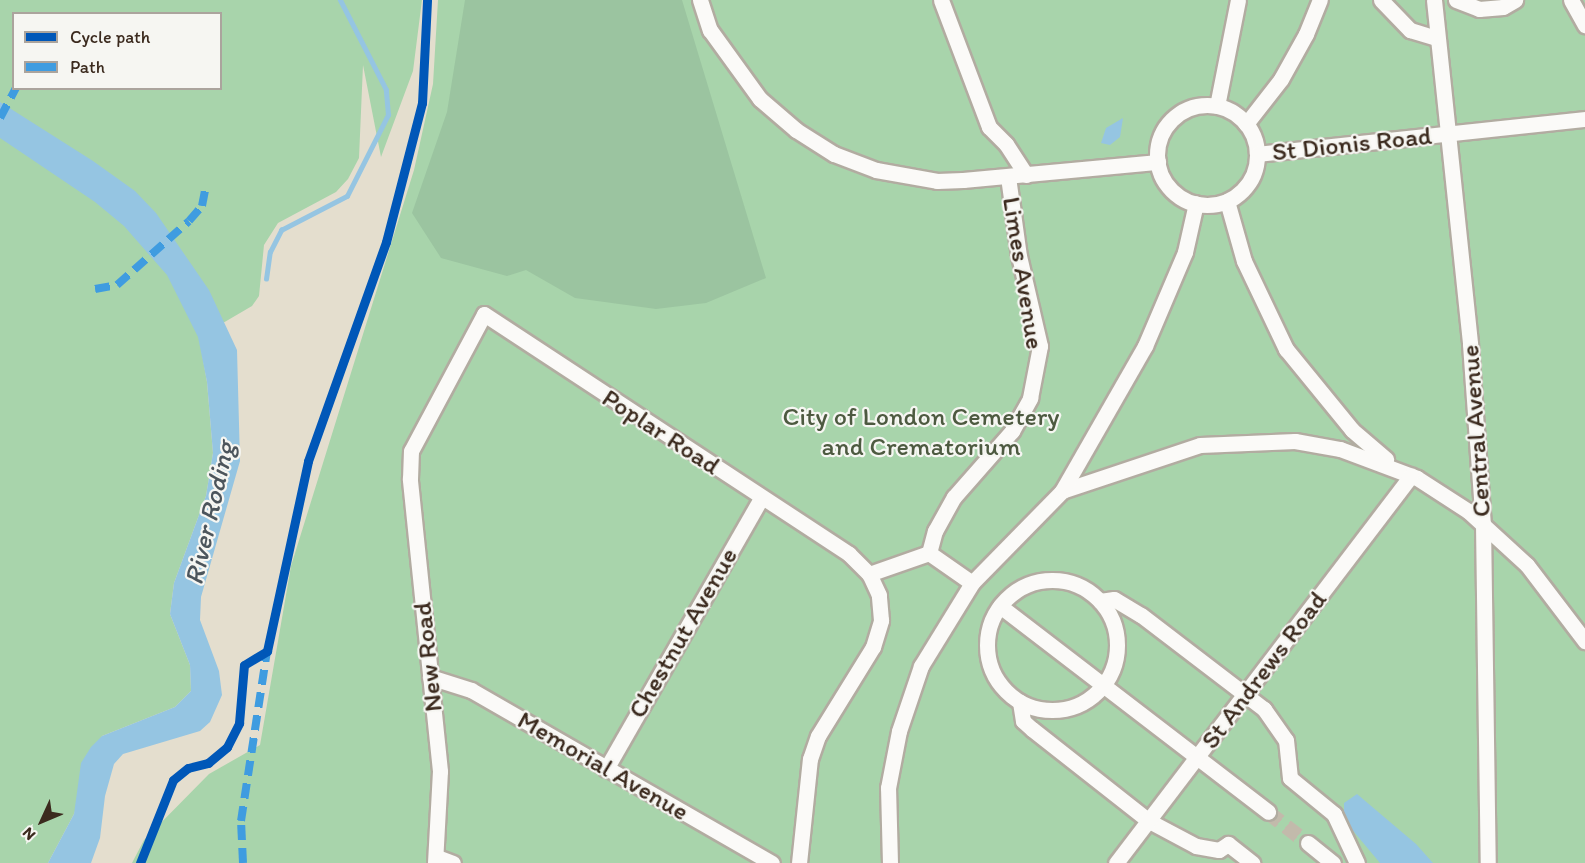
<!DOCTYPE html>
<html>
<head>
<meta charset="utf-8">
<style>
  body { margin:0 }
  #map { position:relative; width:1585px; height:863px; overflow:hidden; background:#e4dece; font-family:Itim,sans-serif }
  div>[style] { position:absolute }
  .green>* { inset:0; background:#a8d4ab }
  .forest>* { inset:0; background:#9bc4a0 }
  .water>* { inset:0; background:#95c5e2 }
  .stream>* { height:4.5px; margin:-2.25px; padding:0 2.25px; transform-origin:2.25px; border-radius:2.25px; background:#95c5e2 }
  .minor-tunnel>* { height:15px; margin-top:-7.5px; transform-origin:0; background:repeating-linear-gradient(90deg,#c2baab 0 15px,transparent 0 23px) }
  .roads { filter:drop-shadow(2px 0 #b2aca1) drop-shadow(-2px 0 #b2aca1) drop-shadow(0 2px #b2aca1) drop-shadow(0 -2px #b2aca1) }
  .minor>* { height:15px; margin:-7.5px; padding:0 7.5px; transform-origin:7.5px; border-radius:7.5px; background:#fbfaf8 }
  .minor>.ring { margin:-7.5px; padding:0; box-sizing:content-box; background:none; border:15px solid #fbfaf8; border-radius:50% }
  .quiet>* { height:8px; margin-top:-4px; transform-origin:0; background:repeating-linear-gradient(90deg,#3f9ce0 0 15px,transparent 0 23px) }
  .cycleway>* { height:9px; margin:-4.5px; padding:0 4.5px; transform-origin:4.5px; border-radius:4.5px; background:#0057b8 }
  span { translate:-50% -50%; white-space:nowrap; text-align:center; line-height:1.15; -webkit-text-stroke:4.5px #f6f6f2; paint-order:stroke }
  .street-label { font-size:26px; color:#3b2a1e }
  .park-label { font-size:26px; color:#4d5a40 }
  .water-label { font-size:27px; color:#4c555c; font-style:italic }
  .legend { position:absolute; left:12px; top:12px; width:210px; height:78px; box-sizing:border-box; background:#f6f6f2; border:2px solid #aba49d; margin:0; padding:8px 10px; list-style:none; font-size:18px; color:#3b2a1e }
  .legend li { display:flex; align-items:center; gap:12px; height:30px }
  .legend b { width:30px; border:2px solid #aba49d }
  .north { position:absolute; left:12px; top:791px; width:60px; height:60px; -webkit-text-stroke:4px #f6f6f2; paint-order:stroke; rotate:226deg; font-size:16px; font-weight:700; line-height:24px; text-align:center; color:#3b2a1e }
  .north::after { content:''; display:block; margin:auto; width:21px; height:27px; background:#3b2a1e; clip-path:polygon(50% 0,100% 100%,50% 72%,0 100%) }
</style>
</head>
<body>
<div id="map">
  <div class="green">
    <i style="clip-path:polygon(evenodd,0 0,422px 0,413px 71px,381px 157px,363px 65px,359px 158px,348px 179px,336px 192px,278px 223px,264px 245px,259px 296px,252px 306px,199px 337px,207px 382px,213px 453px,206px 496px,174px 583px,170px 614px,190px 665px,191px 691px,175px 707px,102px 736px,74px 814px,48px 863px,0 863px,0 0,14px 14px,220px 14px,220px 88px,14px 88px,14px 14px)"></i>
    <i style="clip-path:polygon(438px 0,1585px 0,1585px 863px,132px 863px,144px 840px,209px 774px,260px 745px,291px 566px,414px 170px,433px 84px)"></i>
  </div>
  <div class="forest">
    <i style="clip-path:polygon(465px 0,682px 0,766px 278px,706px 303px,656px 309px,575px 298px,526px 270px,507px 276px,441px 258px,412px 213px,447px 112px)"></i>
  </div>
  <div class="water">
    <i style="clip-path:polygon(0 102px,93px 161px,135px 191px,156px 213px,209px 290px,237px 350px,240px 461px,201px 597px,200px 620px,219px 671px,222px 695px,210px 722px,200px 731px,123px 754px,114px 764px,105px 796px,100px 838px,91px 863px,48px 863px,74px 814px,81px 763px,91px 747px,102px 736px,175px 707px,191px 691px,190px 665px,170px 614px,174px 583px,206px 496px,213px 453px,207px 382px,198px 337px,167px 275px,124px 226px,95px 202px,0 138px)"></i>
    <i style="clip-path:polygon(1123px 118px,1120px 137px,1110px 145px,1101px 143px,1106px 128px)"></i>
    <i style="clip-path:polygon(1357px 794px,1416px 844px,1433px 863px,1380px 863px,1344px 820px,1344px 803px)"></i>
  </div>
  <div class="stream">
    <i style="left:266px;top:279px;width:27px;rotate:-82deg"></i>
    <i style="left:270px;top:252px;width:25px;rotate:-63deg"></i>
    <i style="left:281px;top:230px;width:74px;rotate:-27.3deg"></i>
    <i style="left:347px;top:196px;width:91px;rotate:-63.2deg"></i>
    <i style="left:388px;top:115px;width:25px;rotate:-95deg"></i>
    <i style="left:386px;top:90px;width:101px;rotate:-117.1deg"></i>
  </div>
  <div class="minor-tunnel">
    <i style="left:1268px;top:812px;width:51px;rotate:37.8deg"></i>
  </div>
  <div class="roads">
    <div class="minor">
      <i style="left:700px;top:0;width:32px;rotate:72deg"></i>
      <i style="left:710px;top:30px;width:85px;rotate:54.1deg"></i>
      <i style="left:760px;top:99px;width:48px;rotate:40.7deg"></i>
      <i style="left:796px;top:130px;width:45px;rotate:32.3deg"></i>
      <i style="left:834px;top:154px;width:45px;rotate:20.9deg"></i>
      <i style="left:876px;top:170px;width:62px;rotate:10.2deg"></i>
      <i style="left:937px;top:181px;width:26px;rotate:-2deg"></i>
      <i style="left:963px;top:180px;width:196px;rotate:-5.3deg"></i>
      <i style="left:941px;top:0;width:136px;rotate:69.3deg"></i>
      <i style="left:989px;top:127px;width:24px;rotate:45deg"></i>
      <i style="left:1006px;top:144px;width:37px;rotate:57deg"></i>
      <i style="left:1381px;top:0;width:42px;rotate:46deg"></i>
      <i style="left:1410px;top:30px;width:27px;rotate:17deg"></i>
      <i style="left:1434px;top:0;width:346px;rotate:84deg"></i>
      <i style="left:1470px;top:344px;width:180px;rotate:85.9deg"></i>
      <i style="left:1483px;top:524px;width:339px;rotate:89.2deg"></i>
      <i style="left:1456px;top:0;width:25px;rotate:21deg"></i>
      <i style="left:1479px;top:9px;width:24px;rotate:-5deg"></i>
      <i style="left:1503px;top:7px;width:14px;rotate:-30deg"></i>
      <i style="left:1571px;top:0;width:29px;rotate:61deg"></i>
      <i class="ring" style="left:1157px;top:105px;width:85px;height:85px"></i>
      <i style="left:1217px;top:106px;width:108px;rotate:-78.8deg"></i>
      <i style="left:1246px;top:124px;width:57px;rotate:-52.1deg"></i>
      <i style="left:1281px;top:79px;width:51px;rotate:-60.9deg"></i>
      <i style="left:1306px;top:34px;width:37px;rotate:-68deg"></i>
      <i style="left:1257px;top:154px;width:330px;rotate:-6.1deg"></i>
      <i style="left:1227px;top:201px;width:62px;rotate:74.2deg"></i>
      <i style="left:1244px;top:261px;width:98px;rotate:64.5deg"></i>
      <i style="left:1286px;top:349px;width:104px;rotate:50.8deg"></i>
      <i style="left:1352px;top:430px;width:45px;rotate:40.5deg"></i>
      <i style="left:1062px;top:491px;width:145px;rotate:-18.4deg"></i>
      <i style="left:1200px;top:445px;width:95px;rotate:-2.4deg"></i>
      <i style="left:1295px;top:441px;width:46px;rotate:10.1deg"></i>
      <i style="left:1340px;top:449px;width:82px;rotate:20.6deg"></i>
      <i style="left:1417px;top:478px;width:61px;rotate:32.9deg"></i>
      <i style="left:1468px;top:511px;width:80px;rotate:42.5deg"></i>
      <i style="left:1527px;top:565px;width:96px;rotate:52.7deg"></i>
      <i style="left:929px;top:553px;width:23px;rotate:-75deg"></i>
      <i style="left:935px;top:531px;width:39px;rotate:-61deg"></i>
      <i style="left:954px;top:497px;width:88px;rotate:-48.7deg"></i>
      <i style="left:1012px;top:431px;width:38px;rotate:-61deg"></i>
      <i style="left:1030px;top:398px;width:53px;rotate:-79.1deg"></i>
      <i style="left:1040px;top:346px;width:92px;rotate:-103.1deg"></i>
      <i style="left:1019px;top:256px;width:80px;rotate:-97.9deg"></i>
      <i class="ring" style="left:987px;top:580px;width:115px;height:115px"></i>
      <i style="left:1100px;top:601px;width:14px;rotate:-8deg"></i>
      <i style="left:1114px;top:599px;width:31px;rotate:31deg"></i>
      <i style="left:1141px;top:615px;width:155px;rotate:37.4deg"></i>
      <i style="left:1264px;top:709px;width:38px;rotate:55deg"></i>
      <i style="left:1286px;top:740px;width:38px;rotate:84deg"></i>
      <i style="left:1290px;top:778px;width:57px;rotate:39.3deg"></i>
      <i style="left:1334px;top:814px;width:54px;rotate:64.9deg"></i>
      <i style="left:1000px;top:606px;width:338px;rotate:37.5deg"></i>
      <i style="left:430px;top:677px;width:43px;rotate:17.6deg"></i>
      <i style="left:471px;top:690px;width:347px;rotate:29.9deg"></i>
      <i style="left:1020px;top:702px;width:19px;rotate:81deg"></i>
      <i style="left:1023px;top:721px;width:12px;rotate:42deg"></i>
      <i style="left:1032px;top:729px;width:149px;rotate:38.2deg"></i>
      <i style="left:1149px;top:821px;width:53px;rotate:28deg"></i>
      <i style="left:1196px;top:846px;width:23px;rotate:10deg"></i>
      <i style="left:1219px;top:850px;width:11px;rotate:-34deg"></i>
      <i style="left:1228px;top:844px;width:31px;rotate:38deg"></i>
      <i style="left:606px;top:769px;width:312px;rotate:-60.2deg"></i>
      <i style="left:1308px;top:843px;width:32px;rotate:39deg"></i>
      <i style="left:437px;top:857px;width:17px;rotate:21deg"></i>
      <i style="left:435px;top:863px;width:92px;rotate:-86.9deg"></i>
      <i style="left:440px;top:771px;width:294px;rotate:-95.9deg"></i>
      <i style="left:410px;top:479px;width:28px;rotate:-88deg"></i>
      <i style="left:411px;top:451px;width:155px;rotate:-61.9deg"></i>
      <i style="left:484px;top:314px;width:437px;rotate:33.3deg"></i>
      <i style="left:849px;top:554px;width:28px;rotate:45deg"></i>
      <i style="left:869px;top:574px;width:64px;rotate:-19.3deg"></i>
      <i style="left:929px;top:553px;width:52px;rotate:34.9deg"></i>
      <i style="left:799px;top:863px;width:105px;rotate:-84deg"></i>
      <i style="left:810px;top:759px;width:24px;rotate:-71deg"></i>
      <i style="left:818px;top:736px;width:105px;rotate:-58.3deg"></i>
      <i style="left:873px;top:647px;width:28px;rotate:-73deg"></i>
      <i style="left:881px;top:620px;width:25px;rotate:-95deg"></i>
      <i style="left:879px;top:595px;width:23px;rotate:-115deg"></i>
      <i style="left:890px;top:863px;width:75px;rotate:-91.5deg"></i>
      <i style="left:888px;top:788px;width:58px;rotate:-79.1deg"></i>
      <i style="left:899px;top:731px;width:69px;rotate:-71.3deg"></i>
      <i style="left:921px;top:666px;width:97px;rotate:-58.4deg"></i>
      <i style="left:972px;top:583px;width:129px;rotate:-45.6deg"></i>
      <i style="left:1062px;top:491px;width:167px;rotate:-60.2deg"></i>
      <i style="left:1145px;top:346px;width:102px;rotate:-66.9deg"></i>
      <i style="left:1185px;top:252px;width:50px;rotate:-77.3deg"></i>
      <i style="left:1116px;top:863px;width:487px;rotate:-52.7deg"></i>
    </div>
  </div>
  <div class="quiet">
    <i style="left:0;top:118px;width:34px;rotate:-62deg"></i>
    <i style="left:95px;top:289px;width:22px;rotate:-10deg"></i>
    <i style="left:117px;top:285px;width:96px;rotate:-41.6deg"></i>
    <i style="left:189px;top:221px;width:20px;rotate:-49deg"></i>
    <i style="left:202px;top:206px;width:16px;rotate:-79deg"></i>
    <i style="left:243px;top:863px;width:42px;rotate:-92.7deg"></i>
    <i style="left:241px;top:821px;width:172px;rotate:-81.3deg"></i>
  </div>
  <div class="cycleway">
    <i style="left:140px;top:863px;width:89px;rotate:-68.3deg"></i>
    <i style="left:173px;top:780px;width:19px;rotate:-39deg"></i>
    <i style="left:188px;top:768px;width:21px;rotate:-14deg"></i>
    <i style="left:208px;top:763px;width:25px;rotate:-40deg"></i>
    <i style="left:227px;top:747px;width:27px;rotate:-63deg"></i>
    <i style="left:239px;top:723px;width:58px;rotate:-85.1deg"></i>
    <i style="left:244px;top:665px;width:27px;rotate:-31deg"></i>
    <i style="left:267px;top:651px;width:194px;rotate:-77.8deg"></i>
    <i style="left:308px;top:461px;width:232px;rotate:-70.4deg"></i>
    <i style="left:386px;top:242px;width:144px;rotate:-75.5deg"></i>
    <i style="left:422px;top:103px;width:103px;rotate:-87.2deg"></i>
  </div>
  <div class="street-label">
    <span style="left:1352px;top:144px;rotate:-6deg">St Dionis Road</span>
    <span style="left:1023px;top:273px;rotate:81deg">Limes Avenue</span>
    <span style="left:1476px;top:431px;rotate:-94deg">Central Avenue</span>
    <span style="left:661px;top:432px;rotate:33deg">Poplar Road</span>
    <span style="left:683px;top:633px;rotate:-60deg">Chestnut Avenue</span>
    <span style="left:428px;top:657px;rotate:-96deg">New Road</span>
    <span style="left:1264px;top:670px;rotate:-53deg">St Andrews Road</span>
    <span style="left:603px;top:766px;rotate:30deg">Memorial Avenue</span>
  </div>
  <div class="park-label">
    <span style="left:921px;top:432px">City of London Cemetery<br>and Crematorium</span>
  </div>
  <div class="water-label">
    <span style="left:209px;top:513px;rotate:-77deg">River Roding</span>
  </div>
  <ul class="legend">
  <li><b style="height:8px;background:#0057b8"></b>Cycle path</li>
  <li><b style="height:8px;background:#3f9ce0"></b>Path</li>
  </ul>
  <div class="north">N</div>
</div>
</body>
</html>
